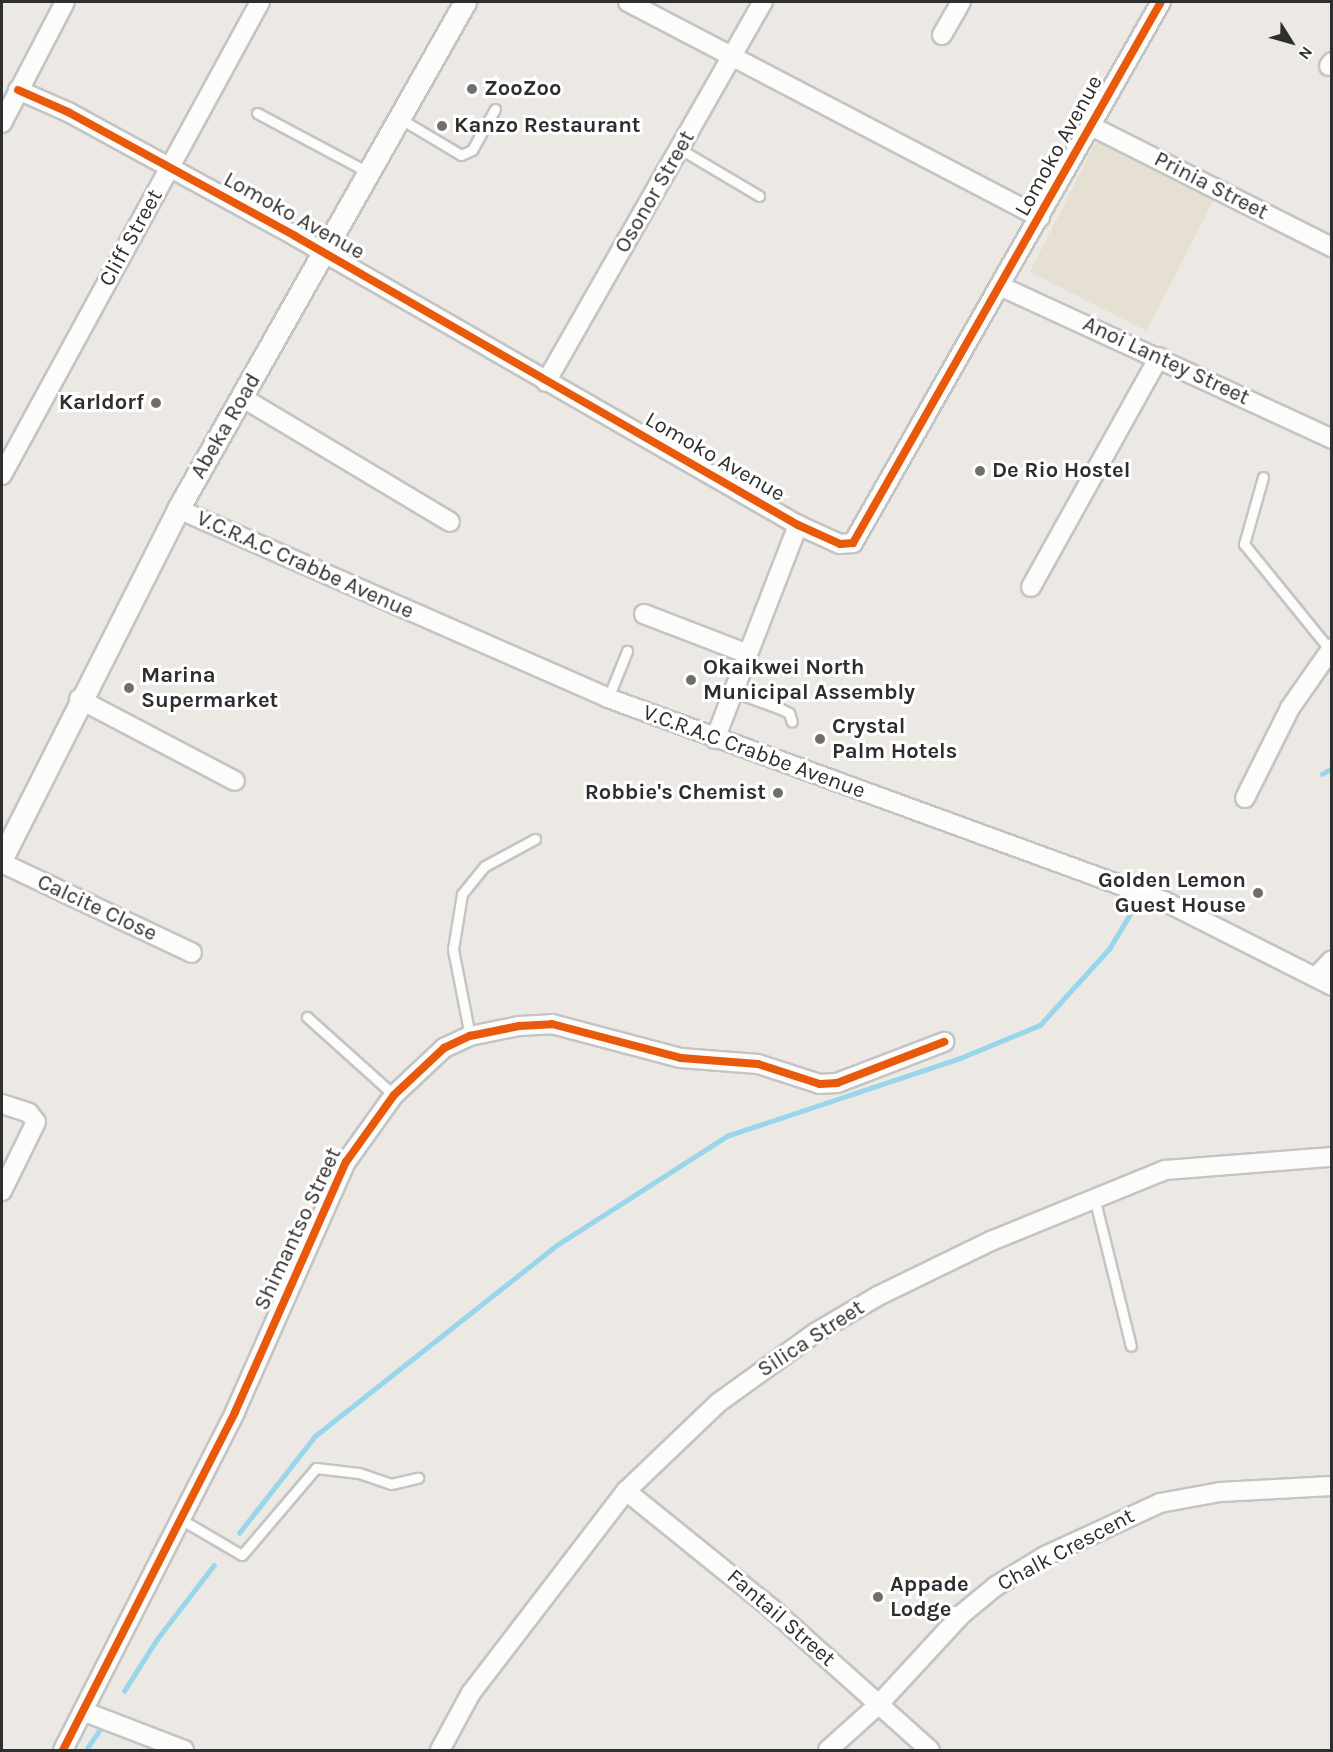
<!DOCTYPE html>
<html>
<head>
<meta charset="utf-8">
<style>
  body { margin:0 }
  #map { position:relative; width:1333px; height:1752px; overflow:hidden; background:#ece8e4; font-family:Karla,sans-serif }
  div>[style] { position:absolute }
  .education>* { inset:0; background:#e6e0d3; transform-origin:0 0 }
  .stream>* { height:4.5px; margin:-2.25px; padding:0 2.25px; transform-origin:2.25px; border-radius:2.25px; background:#99d6ec }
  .roads { filter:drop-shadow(2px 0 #c5c4c5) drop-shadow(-2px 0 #c5c4c5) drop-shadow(0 2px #c5c4c5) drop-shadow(0 -2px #c5c4c5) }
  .service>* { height:9px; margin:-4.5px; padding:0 4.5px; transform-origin:4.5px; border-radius:4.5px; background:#fcfcfb }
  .minor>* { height:18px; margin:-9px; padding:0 9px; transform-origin:9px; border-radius:9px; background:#fcfcfb }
  .tertiary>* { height:21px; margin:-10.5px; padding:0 10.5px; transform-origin:10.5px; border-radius:10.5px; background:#fcfcfb }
  .cycleway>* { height:8px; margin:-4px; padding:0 4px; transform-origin:4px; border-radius:4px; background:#e8590c }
  .dots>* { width:16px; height:16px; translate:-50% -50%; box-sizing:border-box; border:3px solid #fff; border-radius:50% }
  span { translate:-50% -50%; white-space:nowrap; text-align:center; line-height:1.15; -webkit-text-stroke:6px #fff; paint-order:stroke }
  .poi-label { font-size:22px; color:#2e2e2e; font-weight:700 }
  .left { translate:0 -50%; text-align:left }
  .right { translate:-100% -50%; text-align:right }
  .street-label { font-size:22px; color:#2e2e2e }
  .frame { position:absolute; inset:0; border:3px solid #2e2e2e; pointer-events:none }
  .north { position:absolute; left:1261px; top:12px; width:60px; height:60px; -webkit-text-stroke:4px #fff; paint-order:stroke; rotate:127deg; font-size:16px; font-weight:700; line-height:24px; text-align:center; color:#2e2e2e }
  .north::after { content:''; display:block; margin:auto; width:21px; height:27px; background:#2e2e2e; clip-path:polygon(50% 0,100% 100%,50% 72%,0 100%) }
</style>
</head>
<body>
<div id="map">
  <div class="education">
    <i style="left:1098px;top:138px;width:131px;height:150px;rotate:27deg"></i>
  </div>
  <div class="stream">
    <i style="left:1322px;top:774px;width:12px;rotate:-31deg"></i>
    <i style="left:239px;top:1533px;width:123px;rotate:-51.9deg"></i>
    <i style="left:315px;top:1436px;width:308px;rotate:-38.3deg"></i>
    <i style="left:557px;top:1245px;width:202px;rotate:-32.7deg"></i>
    <i style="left:727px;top:1136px;width:246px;rotate:-18.5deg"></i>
    <i style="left:960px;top:1058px;width:87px;rotate:-22.4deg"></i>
    <i style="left:1040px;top:1025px;width:103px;rotate:-47.8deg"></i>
    <i style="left:1109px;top:949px;width:44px;rotate:-58.8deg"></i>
    <i style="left:124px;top:1691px;width:62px;rotate:-57.6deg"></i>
    <i style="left:157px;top:1639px;width:93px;rotate:-52.4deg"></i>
    <i style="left:86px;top:1750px;width:23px;rotate:-56deg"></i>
  </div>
  <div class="roads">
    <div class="service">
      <i style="left:257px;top:113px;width:126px;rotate:28deg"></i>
      <i style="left:399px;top:118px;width:72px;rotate:30.8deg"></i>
      <i style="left:461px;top:155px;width:12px;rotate:-24deg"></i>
      <i style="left:472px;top:150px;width:47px;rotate:-60.7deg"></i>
      <i style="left:680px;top:149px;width:92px;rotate:30.7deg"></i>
      <i style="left:1263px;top:477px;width:70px;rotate:105.8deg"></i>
      <i style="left:1244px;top:544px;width:136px;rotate:50.9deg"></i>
      <i style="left:734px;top:692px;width:50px;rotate:19.9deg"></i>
      <i style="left:781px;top:709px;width:9px;rotate:27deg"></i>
      <i style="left:789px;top:713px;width:9px;rotate:72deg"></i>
      <i style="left:608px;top:698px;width:51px;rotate:-68deg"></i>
      <i style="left:307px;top:1017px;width:117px;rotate:41.9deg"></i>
      <i style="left:470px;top:1036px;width:89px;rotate:-101.1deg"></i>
      <i style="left:453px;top:949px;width:56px;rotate:-80.7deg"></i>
      <i style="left:462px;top:894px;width:36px;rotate:-51deg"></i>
      <i style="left:485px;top:866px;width:57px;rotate:-28.4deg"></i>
      <i style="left:1095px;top:1201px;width:149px;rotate:76.1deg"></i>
      <i style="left:182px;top:1520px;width:69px;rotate:30.3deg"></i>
      <i style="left:242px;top:1555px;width:114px;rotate:-49.6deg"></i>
      <i style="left:316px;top:1468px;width:43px;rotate:6.6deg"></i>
      <i style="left:359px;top:1473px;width:34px;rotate:19deg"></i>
      <i style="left:391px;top:1484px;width:28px;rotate:-13deg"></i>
    </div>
    <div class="minor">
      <i style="left:628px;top:2px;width:465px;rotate:27.6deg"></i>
      <i style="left:942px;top:35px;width:38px;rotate:-60deg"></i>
      <i style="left:1329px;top:66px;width:5px;rotate:-53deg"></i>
      <i style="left:18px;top:90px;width:55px;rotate:23.7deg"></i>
      <i style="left:68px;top:112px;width:259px;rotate:28.6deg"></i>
      <i style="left:295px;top:236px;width:580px;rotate:29.88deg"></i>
      <i style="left:798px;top:525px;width:46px;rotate:24.3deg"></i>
      <i style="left:840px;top:544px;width:13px;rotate:-4deg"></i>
      <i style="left:853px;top:543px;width:623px;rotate:-60.35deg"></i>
      <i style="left:2px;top:123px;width:136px;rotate:-62.5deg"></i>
      <i style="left:1091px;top:126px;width:270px;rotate:26.7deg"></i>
      <i style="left:1000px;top:286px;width:366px;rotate:24.7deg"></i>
      <i style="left:546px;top:382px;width:438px;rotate:-60.3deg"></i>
      <i style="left:243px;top:398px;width:241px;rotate:30.9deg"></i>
      <i style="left:2px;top:475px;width:539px;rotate:-61.39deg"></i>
      <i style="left:178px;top:509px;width:470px;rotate:23.7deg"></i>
      <i style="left:608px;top:698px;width:592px;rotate:20.06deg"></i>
      <i style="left:1164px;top:901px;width:188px;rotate:26.8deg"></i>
      <i style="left:1031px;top:587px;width:263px;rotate:-60.9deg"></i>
      <i style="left:644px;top:614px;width:111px;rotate:21deg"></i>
      <i style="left:79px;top:699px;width:176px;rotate:27.7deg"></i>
      <i style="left:715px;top:739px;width:230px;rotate:-68.8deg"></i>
      <i style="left:1245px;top:798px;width:101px;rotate:-63.4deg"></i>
      <i style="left:1290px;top:708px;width:73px;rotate:-55deg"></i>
      <i style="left:2px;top:863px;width:210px;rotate:25.3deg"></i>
      <i style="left:1316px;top:977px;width:23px;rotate:-47deg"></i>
      <i style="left:2px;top:1104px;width:28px;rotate:18deg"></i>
      <i style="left:29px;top:1113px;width:11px;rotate:52deg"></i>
      <i style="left:36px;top:1122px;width:77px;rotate:116.2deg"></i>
      <i style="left:626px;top:1491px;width:186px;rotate:38.9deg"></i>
      <i style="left:771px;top:1608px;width:213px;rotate:41.8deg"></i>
      <i style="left:85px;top:1712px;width:106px;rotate:21deg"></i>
      <i style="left:63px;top:1750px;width:379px;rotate:-63deg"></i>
      <i style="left:235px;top:1412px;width:274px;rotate:-66.1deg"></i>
      <i style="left:346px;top:1162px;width:82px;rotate:-54.4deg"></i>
      <i style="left:394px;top:1095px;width:69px;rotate:-43.2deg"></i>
      <i style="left:444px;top:1048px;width:29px;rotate:-25deg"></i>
      <i style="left:470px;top:1036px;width:50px;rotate:-11.5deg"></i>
      <i style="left:519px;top:1026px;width:33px;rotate:-3deg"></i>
      <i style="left:552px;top:1024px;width:133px;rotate:14.8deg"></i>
      <i style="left:681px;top:1058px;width:77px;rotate:4.5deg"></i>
      <i style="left:758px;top:1064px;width:65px;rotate:17.9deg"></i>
      <i style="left:820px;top:1084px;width:17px;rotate:-3deg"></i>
      <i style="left:837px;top:1083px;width:115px;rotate:-21deg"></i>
      <i style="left:440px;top:1750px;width:65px;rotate:-61.5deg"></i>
      <i style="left:471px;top:1693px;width:255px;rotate:-52.5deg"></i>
      <i style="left:626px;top:1491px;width:127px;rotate:-43.7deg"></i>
      <i style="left:718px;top:1403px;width:120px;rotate:-35.8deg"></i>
      <i style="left:815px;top:1333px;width:73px;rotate:-30.4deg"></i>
      <i style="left:878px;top:1296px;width:126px;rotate:-26deg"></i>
      <i style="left:991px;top:1241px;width:188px;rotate:-22.2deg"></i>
      <i style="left:1165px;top:1170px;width:168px;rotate:-4.5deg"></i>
      <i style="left:828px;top:1750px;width:69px;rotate:-42deg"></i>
      <i style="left:879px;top:1704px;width:122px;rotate:-47.3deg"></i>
      <i style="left:962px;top:1614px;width:44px;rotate:-39.5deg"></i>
      <i style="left:996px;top:1586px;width:57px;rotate:-31.5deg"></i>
      <i style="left:1045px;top:1556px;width:127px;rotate:-24.7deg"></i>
      <i style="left:1160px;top:1503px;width:61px;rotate:-10.4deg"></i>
      <i style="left:1220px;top:1492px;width:112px;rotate:-3.1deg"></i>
    </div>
    <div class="tertiary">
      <i style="left:2px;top:858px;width:391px;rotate:-63.2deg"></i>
      <i style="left:178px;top:509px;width:583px;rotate:-60.49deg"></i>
    </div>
  </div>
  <div class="cycleway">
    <i style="left:18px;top:90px;width:55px;rotate:23.7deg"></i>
    <i style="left:68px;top:112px;width:259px;rotate:28.6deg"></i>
    <i style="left:295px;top:236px;width:580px;rotate:29.88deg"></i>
    <i style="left:798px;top:525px;width:46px;rotate:24.3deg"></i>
    <i style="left:840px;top:544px;width:13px;rotate:-4deg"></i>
    <i style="left:853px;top:543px;width:623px;rotate:-60.35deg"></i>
    <i style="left:63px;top:1750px;width:379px;rotate:-63deg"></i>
    <i style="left:235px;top:1412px;width:274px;rotate:-66.1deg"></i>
    <i style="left:346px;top:1162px;width:82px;rotate:-54.4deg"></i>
    <i style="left:394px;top:1095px;width:69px;rotate:-43.2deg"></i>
    <i style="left:444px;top:1048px;width:29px;rotate:-25deg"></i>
    <i style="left:470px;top:1036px;width:50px;rotate:-11.5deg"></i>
    <i style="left:519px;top:1026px;width:33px;rotate:-3deg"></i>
    <i style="left:552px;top:1024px;width:133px;rotate:14.8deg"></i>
    <i style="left:681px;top:1058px;width:77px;rotate:4.5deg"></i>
    <i style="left:758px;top:1064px;width:65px;rotate:17.9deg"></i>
    <i style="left:820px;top:1084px;width:17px;rotate:-3deg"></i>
    <i style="left:837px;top:1083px;width:115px;rotate:-21deg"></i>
  </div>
  <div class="dots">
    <i style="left:472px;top:89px;background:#706f6e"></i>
    <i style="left:442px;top:126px;background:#706f6e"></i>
    <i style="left:156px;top:403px;background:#706f6e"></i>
    <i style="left:980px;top:471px;background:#706f6e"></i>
    <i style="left:691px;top:680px;background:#706f6e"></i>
    <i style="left:129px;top:688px;background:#706f6e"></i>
    <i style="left:820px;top:739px;background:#706f6e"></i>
    <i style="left:778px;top:793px;background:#706f6e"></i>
    <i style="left:1258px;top:893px;background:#706f6e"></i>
    <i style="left:878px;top:1597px;background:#706f6e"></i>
  </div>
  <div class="poi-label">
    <span class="left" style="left:484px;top:89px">ZooZoo</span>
    <span class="left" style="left:454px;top:126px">Kanzo Restaurant</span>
    <span class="right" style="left:144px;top:403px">Karldorf</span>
    <span class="left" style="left:992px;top:471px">De Rio Hostel</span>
    <span class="left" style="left:703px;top:680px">Okaikwei North<br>Municipal Assembly</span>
    <span class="left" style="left:141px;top:688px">Marina<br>Supermarket</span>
    <span class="left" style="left:832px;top:739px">Crystal<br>Palm Hotels</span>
    <span class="right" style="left:766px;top:793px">Robbie's Chemist</span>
    <span class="right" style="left:1246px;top:893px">Golden Lemon<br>Guest House</span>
    <span class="left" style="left:890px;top:1597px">Appade<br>Lodge</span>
  </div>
  <div class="street-label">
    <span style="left:1059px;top:146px;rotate:-61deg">Lomoko Avenue</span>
    <span style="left:1211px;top:186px;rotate:27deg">Prinia Street</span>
    <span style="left:655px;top:192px;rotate:-60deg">Osonor Street</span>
    <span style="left:294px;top:216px;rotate:29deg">Lomoko Avenue</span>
    <span style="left:131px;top:238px;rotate:-61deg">Cliff Street</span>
    <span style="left:1166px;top:361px;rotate:25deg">Anoi Lantey Street</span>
    <span style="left:226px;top:426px;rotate:-60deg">Abeka Road</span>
    <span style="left:715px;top:457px;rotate:30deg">Lomoko Avenue</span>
    <span style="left:305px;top:565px;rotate:24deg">V.C.R.A.C Crabbe Avenue</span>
    <span style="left:754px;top:752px;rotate:20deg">V.C.R.A.C Crabbe Avenue</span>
    <span style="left:97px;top:908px;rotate:25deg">Calcite Close</span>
    <span style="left:298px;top:1229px;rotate:-65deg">Shimantso Street</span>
    <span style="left:811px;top:1339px;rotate:-33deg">Silica Street</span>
    <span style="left:1066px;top:1550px;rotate:-28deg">Chalk Crescent</span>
    <span style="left:781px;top:1618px;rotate:41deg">Fantail Street</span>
  </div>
  <div class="frame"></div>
  <div class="north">N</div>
</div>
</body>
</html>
